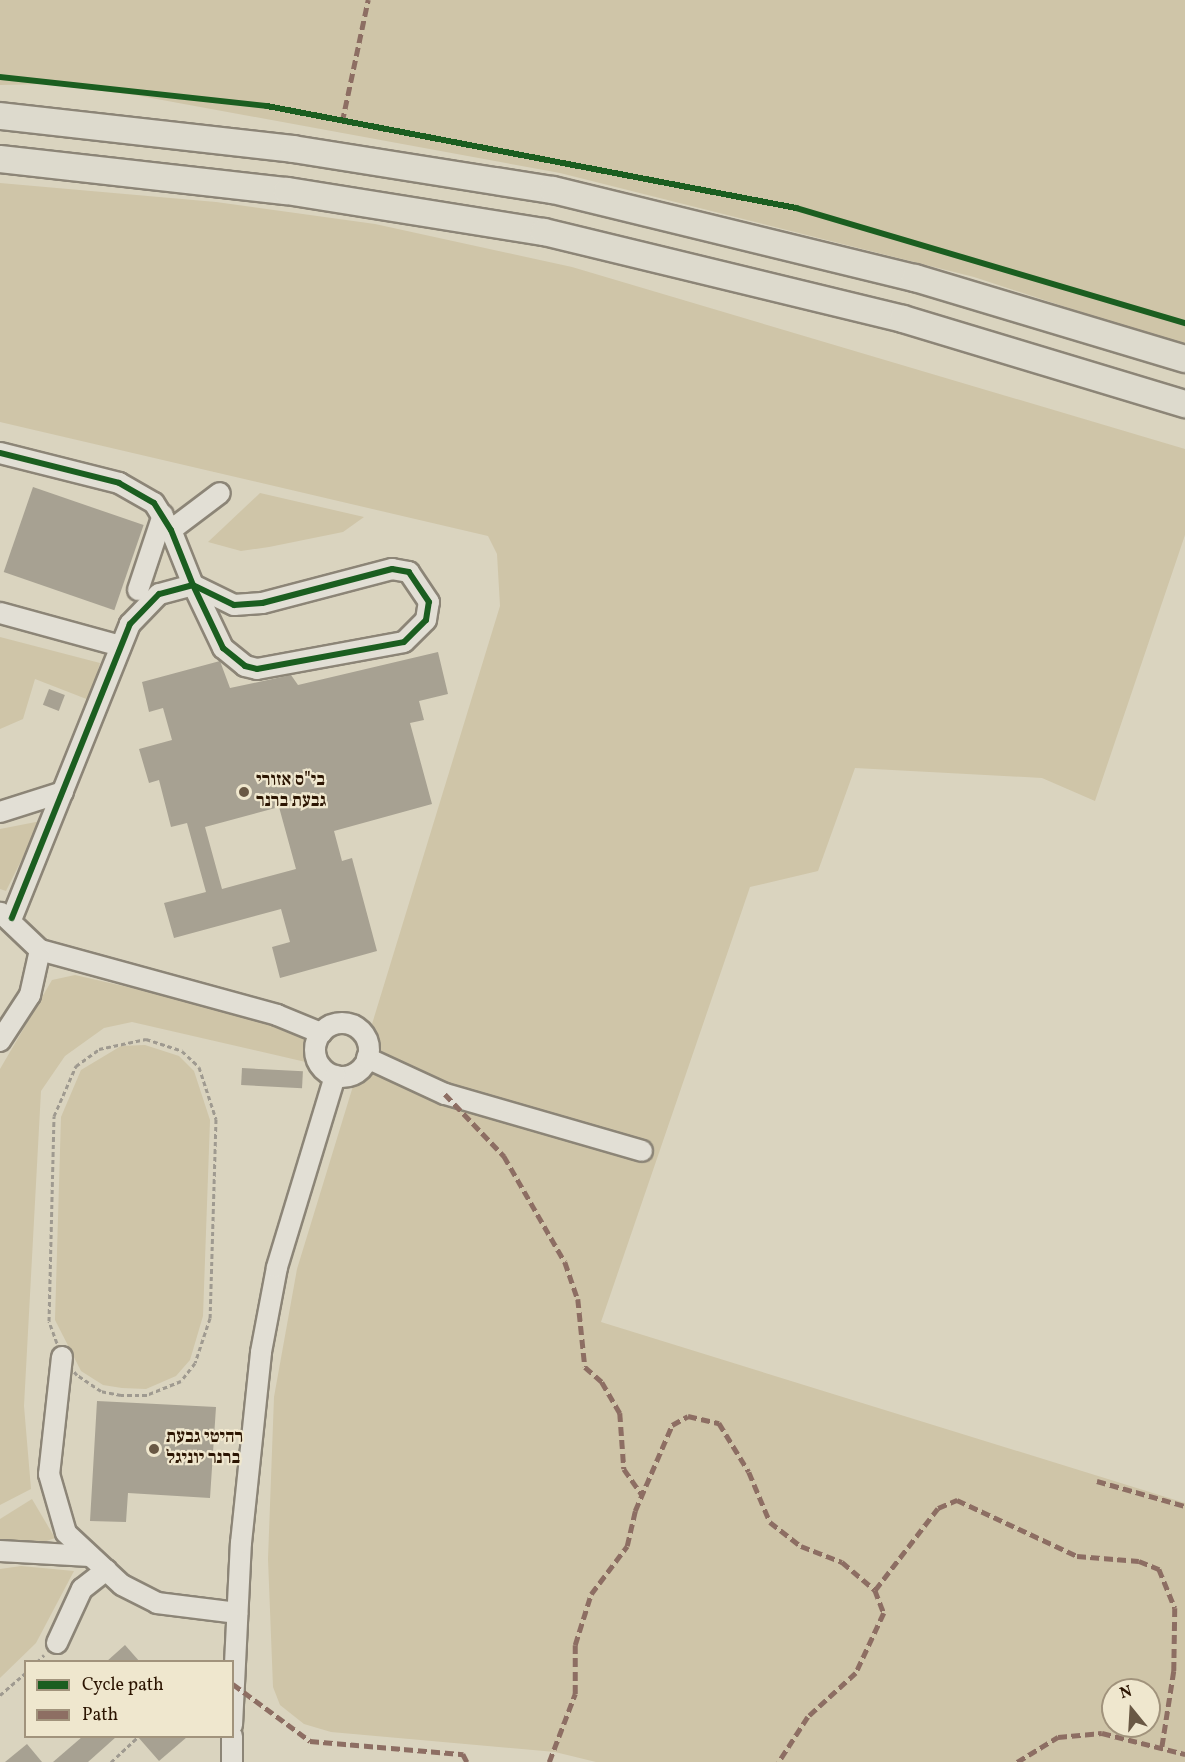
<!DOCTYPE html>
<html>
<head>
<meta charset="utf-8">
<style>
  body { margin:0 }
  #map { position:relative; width:1185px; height:1762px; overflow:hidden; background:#dad4bf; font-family:Vollkorn,"Frank Ruhl Libre",serif }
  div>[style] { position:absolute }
  .green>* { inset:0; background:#cfc5a8 }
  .building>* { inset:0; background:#a7a192; transform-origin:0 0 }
  .path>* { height:3px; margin-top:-1.5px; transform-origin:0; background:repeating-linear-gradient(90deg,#9f9a90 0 4.5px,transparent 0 7.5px) }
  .roads { filter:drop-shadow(2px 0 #8c8577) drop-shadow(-2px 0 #8c8577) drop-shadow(0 2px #8c8577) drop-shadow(0 -2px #8c8577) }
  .minor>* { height:20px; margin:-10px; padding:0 10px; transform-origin:10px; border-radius:10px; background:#e2dfd5 }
  .minor>.ring { margin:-10px; padding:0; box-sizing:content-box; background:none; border:20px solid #e2dfd5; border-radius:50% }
  .major>* { height:26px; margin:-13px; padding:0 13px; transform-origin:13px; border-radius:13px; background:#dddacd }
  .quiet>* { height:4.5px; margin-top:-2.25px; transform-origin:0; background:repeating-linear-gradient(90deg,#8d6e63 0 9px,transparent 0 13.5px) }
  .cycleway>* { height:6px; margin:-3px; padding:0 3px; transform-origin:3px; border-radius:3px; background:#1b5e20 }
  .dots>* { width:16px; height:16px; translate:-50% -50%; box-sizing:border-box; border:3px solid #efe7ce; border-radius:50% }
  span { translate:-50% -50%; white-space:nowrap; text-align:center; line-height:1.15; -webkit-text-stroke:4.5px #efe7ce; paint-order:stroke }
  .poi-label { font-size:18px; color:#2c1502; font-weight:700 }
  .left { translate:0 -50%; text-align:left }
  .legend { position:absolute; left:24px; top:1660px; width:210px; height:78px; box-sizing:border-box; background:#efe7ce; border:2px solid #a1937c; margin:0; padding:8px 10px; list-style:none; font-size:18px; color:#2c1502 }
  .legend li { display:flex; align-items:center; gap:12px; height:30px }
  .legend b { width:30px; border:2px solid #a1937c }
  .north { position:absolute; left:1101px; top:1678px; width:60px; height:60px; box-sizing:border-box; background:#efe7ce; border:2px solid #a1937c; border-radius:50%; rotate:342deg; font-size:16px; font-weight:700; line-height:24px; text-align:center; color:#2c1502 }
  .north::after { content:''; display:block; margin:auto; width:21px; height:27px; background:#695844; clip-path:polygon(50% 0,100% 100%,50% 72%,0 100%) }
</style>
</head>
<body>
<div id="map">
  <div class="green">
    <i style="clip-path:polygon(0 0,1185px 0,1185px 346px,974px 277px,560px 173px,135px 95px,45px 84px,0 85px)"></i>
    <i style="clip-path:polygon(evenodd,0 183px,216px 202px,375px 224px,572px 267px,1185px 449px,1185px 535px,1095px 801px,1042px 778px,855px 768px,818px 871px,750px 887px,601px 1322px,1185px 1503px,1185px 1762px,596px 1762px,555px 1752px,331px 1732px,304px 1724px,280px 1705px,273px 1687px,268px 1559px,274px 1397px,297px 1269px,500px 606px,497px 554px,488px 536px,0 422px,0 183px,1113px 1690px,1149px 1690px,1149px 1726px,1113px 1726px,1113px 1690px)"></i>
    <i style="clip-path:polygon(260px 493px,364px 517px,343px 532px,269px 547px,241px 551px,208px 542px)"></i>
    <i style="clip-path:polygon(0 637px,100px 663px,89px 700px,35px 679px,23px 719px,0 729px)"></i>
    <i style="clip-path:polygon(41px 821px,6px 891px,0 889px,0 829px)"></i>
    <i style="clip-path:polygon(75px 975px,271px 1020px,310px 1038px,310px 1063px,132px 1022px,104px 1028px,65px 1056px,41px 1091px,24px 1406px,31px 1489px,0 1505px,0 1069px,52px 980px)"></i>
    <i style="clip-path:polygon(145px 1045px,179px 1056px,194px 1071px,210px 1120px,203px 1316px,190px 1360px,176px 1376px,146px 1389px,122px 1388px,103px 1385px,81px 1371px,55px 1320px,61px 1117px,81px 1070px,121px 1046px)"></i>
    <i style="clip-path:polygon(32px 1499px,55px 1538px,38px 1544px,0 1541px,0 1519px)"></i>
    <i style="clip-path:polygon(21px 1566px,74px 1571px,36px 1643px,0 1678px,0 1569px)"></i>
  </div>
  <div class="building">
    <i style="left:33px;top:487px;width:117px;height:90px;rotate:19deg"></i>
    <i style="clip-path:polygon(evenodd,438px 652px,448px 694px,419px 701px,424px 720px,410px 723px,432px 804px,334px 831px,342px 861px,352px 858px,377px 951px,280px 978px,272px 947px,290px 942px,281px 909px,174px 938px,164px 903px,206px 892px,187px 823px,171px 827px,159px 780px,149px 783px,139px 749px,172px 740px,163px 708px,149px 712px,142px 682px,220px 661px,230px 688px,291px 675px,298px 685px,438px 652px,279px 807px,296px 869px,222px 889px,205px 827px,279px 807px)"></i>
    <i style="left:49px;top:689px;width:17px;height:17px;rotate:21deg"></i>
    <i style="left:242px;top:1068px;width:61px;height:17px;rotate:3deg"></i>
    <i style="clip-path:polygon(97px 1401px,216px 1407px,210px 1498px,128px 1493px,126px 1522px,90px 1521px)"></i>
    <i style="clip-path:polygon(125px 1645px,140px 1662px,106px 1662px)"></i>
    <i style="clip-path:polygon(82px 1737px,116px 1737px,88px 1762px,53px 1762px)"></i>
    <i style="clip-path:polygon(138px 1737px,187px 1737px,159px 1761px)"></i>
    <i style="clip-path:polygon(27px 1744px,42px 1762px,5px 1762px)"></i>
  </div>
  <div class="path">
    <i style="left:146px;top:1039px;width:38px;rotate:18deg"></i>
    <i style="left:182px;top:1051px;width:23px;rotate:43deg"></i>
    <i style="left:199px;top:1067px;width:55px;rotate:71.9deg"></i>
    <i style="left:216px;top:1119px;width:199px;rotate:91.7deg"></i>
    <i style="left:210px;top:1318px;width:47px;rotate:108.4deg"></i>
    <i style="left:195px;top:1363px;width:23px;rotate:128deg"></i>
    <i style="left:181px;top:1381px;width:37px;rotate:158deg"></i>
    <i style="left:147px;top:1395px;width:26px;rotate:180deg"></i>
    <i style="left:121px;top:1395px;width:20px;rotate:-169deg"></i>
    <i style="left:101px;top:1391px;width:29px;rotate:-146deg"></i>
    <i style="left:77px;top:1375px;width:23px;rotate:-130deg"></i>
    <i style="left:62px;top:1357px;width:38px;rotate:-110deg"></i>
    <i style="left:49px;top:1321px;width:205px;rotate:-88.6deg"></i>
    <i style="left:54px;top:1116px;width:55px;rotate:-66.3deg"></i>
    <i style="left:76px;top:1066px;width:29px;rotate:-36deg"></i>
    <i style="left:99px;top:1049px;width:48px;rotate:-12deg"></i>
    <i style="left:37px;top:1662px;width:10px;rotate:-45deg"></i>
    <i style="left:0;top:1695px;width:35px;rotate:-41deg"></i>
    <i style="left:111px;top:1762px;width:38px;rotate:-43deg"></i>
  </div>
  <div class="roads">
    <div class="minor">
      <i style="left:0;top:453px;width:123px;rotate:14.1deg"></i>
      <i style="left:119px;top:483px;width:40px;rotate:29.7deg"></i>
      <i style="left:154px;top:503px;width:32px;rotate:58deg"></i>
      <i style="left:171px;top:530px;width:59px;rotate:68.2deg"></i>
      <i style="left:193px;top:585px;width:70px;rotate:64.5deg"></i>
      <i style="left:223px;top:648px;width:28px;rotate:39deg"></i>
      <i style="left:245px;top:666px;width:12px;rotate:14deg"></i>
      <i style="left:257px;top:669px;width:149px;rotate:-10.4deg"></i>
      <i style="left:404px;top:642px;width:31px;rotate:-45deg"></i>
      <i style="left:426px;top:620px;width:18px;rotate:-81deg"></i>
      <i style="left:429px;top:602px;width:36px;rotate:-124deg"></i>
      <i style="left:409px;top:572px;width:17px;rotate:-170deg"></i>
      <i style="left:392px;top:569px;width:134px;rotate:165.3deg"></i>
      <i style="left:262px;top:603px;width:28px;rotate:176deg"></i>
      <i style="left:234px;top:605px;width:46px;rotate:-154deg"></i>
      <i style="left:193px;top:585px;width:35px;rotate:165deg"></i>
      <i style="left:159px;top:594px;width:42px;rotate:134deg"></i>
      <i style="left:130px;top:624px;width:317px;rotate:111.9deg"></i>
      <i style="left:171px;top:530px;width:61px;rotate:-37.1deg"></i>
      <i style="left:138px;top:590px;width:79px;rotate:-71.6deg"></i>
      <i style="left:0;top:613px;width:125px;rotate:15.3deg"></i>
      <i style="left:0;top:812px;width:66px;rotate:-17.6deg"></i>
      <i style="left:40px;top:950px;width:246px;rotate:15.3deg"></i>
      <i style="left:277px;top:1015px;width:48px;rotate:22.2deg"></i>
      <i class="ring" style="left:315px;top:1023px;width:34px;height:34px"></i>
      <i style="left:0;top:1041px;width:55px;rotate:-56.9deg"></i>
      <i style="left:30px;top:995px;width:46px;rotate:-77.5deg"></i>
      <i style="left:40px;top:950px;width:54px;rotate:-136.5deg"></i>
      <i style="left:367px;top:1058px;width:86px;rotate:24.8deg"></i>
      <i style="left:445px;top:1094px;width:205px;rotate:16.1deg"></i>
      <i style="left:62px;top:1357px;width:118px;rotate:96.3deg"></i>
      <i style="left:49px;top:1474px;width:61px;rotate:73.9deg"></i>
      <i style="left:66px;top:1533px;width:76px;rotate:42.9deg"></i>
      <i style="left:122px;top:1585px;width:39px;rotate:27deg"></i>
      <i style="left:157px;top:1603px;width:81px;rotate:7.1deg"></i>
      <i style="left:0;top:1551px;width:90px;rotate:3.2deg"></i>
      <i style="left:57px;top:1643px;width:60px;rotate:-65.2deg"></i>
      <i style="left:82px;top:1589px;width:31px;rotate:-38deg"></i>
      <i style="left:232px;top:1725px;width:182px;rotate:-87.2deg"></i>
      <i style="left:241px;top:1543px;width:192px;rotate:-84deg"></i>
      <i style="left:261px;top:1352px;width:86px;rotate:-79.3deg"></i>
      <i style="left:277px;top:1267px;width:200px;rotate:-73.1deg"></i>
      <i style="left:232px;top:1762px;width:26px;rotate:-90deg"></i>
    </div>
    <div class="major">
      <i style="left:0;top:116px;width:295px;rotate:6.4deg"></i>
      <i style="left:293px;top:149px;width:263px;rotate:9deg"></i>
      <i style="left:553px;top:190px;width:373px;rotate:13.7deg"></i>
      <i style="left:915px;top:278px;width:282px;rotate:16.7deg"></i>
      <i style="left:0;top:159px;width:289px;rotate:6.4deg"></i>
      <i style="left:287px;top:191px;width:260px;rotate:9.1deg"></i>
      <i style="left:544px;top:232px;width:369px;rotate:13.6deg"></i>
      <i style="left:903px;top:319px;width:295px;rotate:16.8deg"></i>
    </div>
  </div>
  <div class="quiet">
    <i style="left:342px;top:122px;width:125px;rotate:-78deg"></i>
    <i style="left:445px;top:1094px;width:86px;rotate:46.4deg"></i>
    <i style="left:504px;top:1156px;width:122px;rotate:60.1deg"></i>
    <i style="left:565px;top:1262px;width:39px;rotate:71deg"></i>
    <i style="left:578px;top:1299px;width:68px;rotate:84.1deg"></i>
    <i style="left:585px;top:1367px;width:23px;rotate:41deg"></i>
    <i style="left:602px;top:1382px;width:36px;rotate:60deg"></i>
    <i style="left:620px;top:1413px;width:56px;rotate:85.9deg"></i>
    <i style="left:624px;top:1469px;width:32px;rotate:55deg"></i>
    <i style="left:1097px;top:1481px;width:91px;rotate:15.9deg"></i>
    <i style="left:875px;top:1590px;width:103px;rotate:-52.5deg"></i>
    <i style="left:938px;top:1508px;width:21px;rotate:-23deg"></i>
    <i style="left:957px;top:1500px;width:132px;rotate:25deg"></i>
    <i style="left:1077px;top:1556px;width:62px;rotate:4.6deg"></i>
    <i style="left:1139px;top:1561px;width:22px;rotate:22deg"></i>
    <i style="left:1159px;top:1569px;width:42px;rotate:67.7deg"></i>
    <i style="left:1175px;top:1608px;width:63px;rotate:90.9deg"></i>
    <i style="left:1174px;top:1671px;width:78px;rotate:98.9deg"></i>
    <i style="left:233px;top:1684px;width:96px;rotate:36.5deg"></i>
    <i style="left:310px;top:1741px;width:154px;rotate:4.9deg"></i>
    <i style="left:463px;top:1754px;width:9px;rotate:63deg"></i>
    <i style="left:549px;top:1762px;width:73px;rotate:-69.1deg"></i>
    <i style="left:575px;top:1694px;width:49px;rotate:-90deg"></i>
    <i style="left:575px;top:1645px;width:53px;rotate:-72.6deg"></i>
    <i style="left:591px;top:1594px;width:60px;rotate:-53.1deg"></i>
    <i style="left:627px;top:1546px;width:36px;rotate:-77deg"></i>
    <i style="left:635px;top:1511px;width:94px;rotate:-66.7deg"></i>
    <i style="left:672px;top:1425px;width:18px;rotate:-29deg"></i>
    <i style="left:688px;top:1416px;width:32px;rotate:13deg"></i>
    <i style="left:719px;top:1423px;width:57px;rotate:58.5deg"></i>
    <i style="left:749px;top:1472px;width:54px;rotate:67.2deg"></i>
    <i style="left:770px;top:1522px;width:39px;rotate:38deg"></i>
    <i style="left:801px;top:1546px;width:44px;rotate:21.3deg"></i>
    <i style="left:842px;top:1562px;width:43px;rotate:40.3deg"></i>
    <i style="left:875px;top:1590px;width:25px;rotate:69deg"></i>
    <i style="left:884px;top:1613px;width:66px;rotate:115deg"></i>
    <i style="left:856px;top:1673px;width:65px;rotate:137.5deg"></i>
    <i style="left:808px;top:1717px;width:54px;rotate:122.8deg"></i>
    <i style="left:1017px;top:1762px;width:48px;rotate:-31.4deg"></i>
    <i style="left:1058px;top:1737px;width:44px;rotate:-5.2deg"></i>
    <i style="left:1102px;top:1733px;width:86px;rotate:14.2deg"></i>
  </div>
  <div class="cycleway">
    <i style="left:0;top:77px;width:269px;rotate:6.2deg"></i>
    <i style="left:267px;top:106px;width:539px;rotate:10.91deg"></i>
    <i style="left:796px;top:208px;width:406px;rotate:16.5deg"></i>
    <i style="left:0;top:453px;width:123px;rotate:14.1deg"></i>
    <i style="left:119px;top:483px;width:40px;rotate:29.7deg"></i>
    <i style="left:154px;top:503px;width:32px;rotate:58deg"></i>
    <i style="left:171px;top:530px;width:59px;rotate:68.2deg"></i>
    <i style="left:193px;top:585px;width:70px;rotate:64.5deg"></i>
    <i style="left:223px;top:648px;width:28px;rotate:39deg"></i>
    <i style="left:245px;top:666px;width:12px;rotate:14deg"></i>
    <i style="left:257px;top:669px;width:149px;rotate:-10.4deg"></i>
    <i style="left:404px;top:642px;width:31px;rotate:-45deg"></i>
    <i style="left:426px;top:620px;width:18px;rotate:-81deg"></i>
    <i style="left:429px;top:602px;width:36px;rotate:-124deg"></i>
    <i style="left:409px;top:572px;width:17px;rotate:-170deg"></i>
    <i style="left:392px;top:569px;width:134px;rotate:165.3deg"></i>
    <i style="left:262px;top:603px;width:28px;rotate:176deg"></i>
    <i style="left:234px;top:605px;width:46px;rotate:-154deg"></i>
    <i style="left:193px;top:585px;width:35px;rotate:165deg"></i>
    <i style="left:159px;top:594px;width:42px;rotate:134deg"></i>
    <i style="left:130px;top:624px;width:317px;rotate:111.9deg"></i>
  </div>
  <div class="dots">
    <i style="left:244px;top:792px;background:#695844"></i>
    <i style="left:154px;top:1449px;background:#695844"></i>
  </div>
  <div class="poi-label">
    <span class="left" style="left:256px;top:792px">בי"ס אזורי<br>גבעת ברנר</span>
    <span class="left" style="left:166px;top:1449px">רהיטי גבעת<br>ברנר יוניגל</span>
  </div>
  <ul class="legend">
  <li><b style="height:8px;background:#1b5e20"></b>Cycle path</li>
  <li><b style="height:8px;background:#8d6e63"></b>Path</li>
  </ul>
  <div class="north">N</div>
</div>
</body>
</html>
